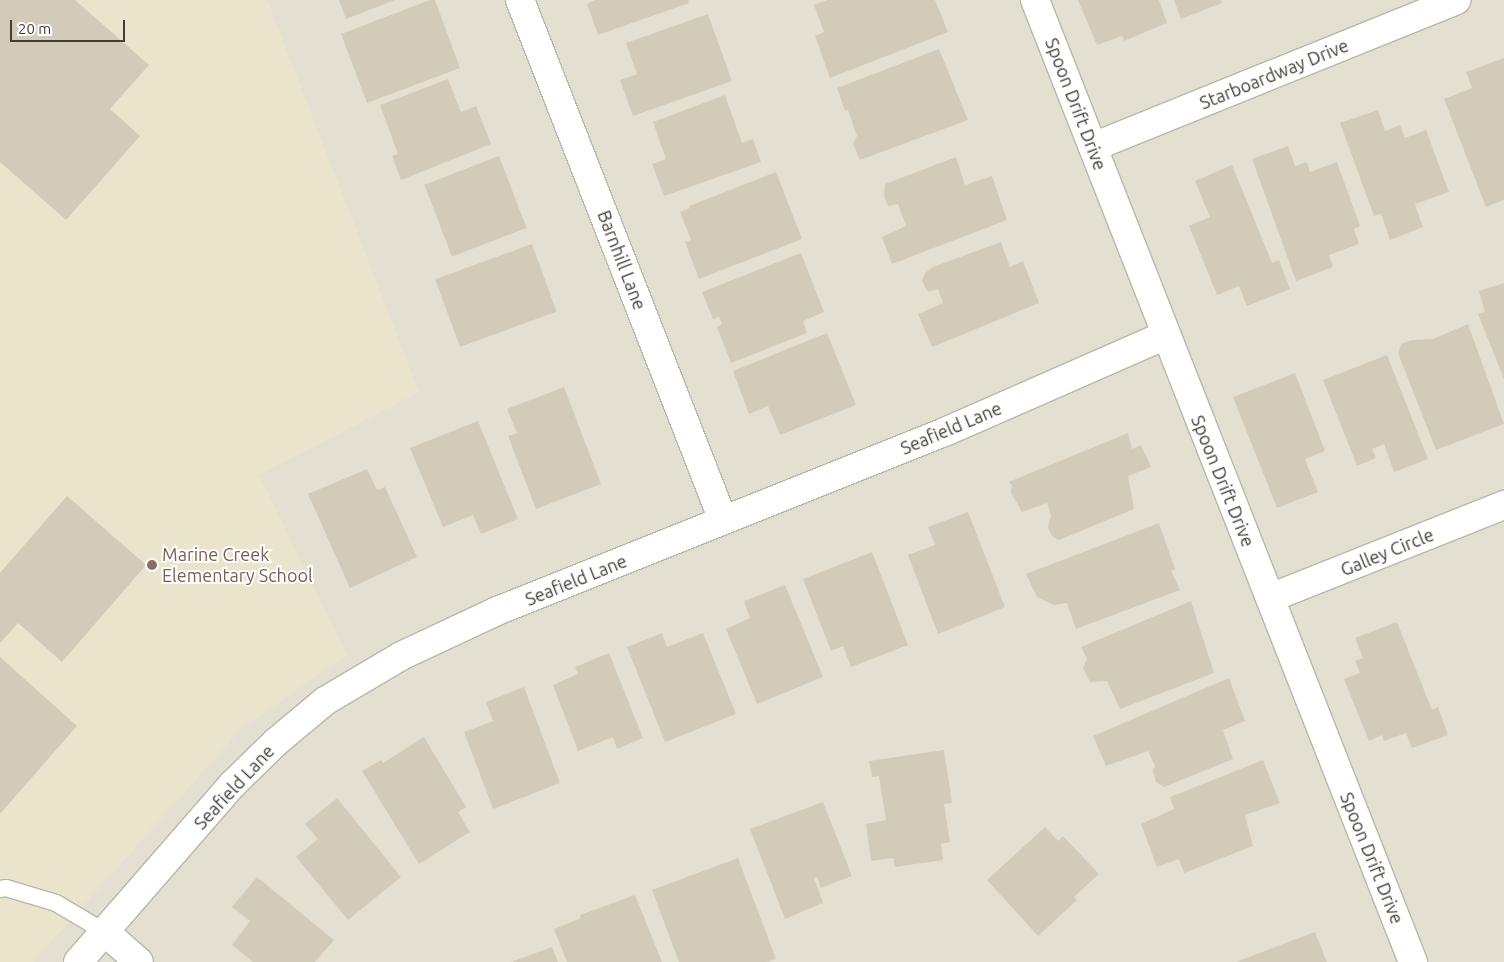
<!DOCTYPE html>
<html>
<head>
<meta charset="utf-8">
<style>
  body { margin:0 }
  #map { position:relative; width:1504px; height:962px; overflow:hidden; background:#f1eee3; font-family:Ubuntu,sans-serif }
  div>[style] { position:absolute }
  .residential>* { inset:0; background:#e4e0d1; transform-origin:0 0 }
  .education>* { inset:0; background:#eae4cd }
  .building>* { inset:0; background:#d2cbb9; transform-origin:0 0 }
  .roads { filter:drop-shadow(1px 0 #bcb6a6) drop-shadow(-1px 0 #bcb6a6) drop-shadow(0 1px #bcb6a6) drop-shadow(0 -1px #bcb6a6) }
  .service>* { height:16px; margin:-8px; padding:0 8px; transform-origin:8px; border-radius:8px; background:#fff }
  .minor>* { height:28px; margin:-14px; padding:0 14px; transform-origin:14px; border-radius:14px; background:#fff }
  .dots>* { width:14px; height:14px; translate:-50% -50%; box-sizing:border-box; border:2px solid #fff; border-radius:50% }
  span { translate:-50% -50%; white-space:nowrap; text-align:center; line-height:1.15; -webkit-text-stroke:4px #fff; paint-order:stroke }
  .street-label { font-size:18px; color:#423e34 }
  .education-label { font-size:18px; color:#785e54 }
  .left { translate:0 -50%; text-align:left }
  .scale { position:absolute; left:10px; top:20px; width:115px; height:22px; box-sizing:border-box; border:2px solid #423e34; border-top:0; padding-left:6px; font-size:15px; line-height:18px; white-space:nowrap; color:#423e34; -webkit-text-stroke:4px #fff; paint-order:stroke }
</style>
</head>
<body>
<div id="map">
  <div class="residential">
    <i style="left:0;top:0;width:1504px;height:962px"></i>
  </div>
  <div class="education">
    <i style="clip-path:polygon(0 0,267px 0,419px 392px,259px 475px,347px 655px,242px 728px,33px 962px,0 962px)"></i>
  </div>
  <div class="building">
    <i style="clip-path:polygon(0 0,75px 0,149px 65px,110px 109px,140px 136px,66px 220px,0 162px)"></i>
    <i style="clip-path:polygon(339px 0,395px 0,346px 19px)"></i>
    <i style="clip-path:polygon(430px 0,435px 0,460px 68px,367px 103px,341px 34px)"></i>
    <i style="clip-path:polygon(595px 0,688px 0,689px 3px,598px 35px,587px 4px)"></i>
    <i style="clip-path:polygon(827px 0,935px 0,948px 32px,830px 78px,815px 36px,824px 32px,814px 5px)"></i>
    <i style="clip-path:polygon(1078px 0,1159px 0,1167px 23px,1124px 41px,1122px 36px,1097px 45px)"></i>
    <i style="clip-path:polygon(1174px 0,1221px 0,1222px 3px,1181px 19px)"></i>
    <i style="clip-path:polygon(708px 14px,732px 81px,633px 116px,620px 80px,637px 74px,626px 43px)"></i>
    <i style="clip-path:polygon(939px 49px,968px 120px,860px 160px,853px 144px,857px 136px,848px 110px,845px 111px,837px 88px)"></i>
    <i style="clip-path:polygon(1504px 58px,1504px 200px,1486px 207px,1444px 99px,1472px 88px,1466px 72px)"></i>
    <i style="clip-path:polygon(448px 79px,461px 112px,476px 106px,491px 144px,401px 180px,392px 156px,398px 154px,380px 105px)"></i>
    <i style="clip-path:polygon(725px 95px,742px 143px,753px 139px,761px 162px,664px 196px,652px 164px,666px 159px,653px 122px)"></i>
    <i style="clip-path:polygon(1378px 110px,1385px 131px,1400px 125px,1405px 138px,1426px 130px,1449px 192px,1415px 204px,1423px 227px,1390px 240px,1381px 214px,1374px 216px,1340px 123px)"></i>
    <i style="clip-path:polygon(1288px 146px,1295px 166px,1307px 162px,1310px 172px,1337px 162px,1360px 226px,1354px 229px,1359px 244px,1329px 255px,1333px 267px,1296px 281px,1252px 159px)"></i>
    <i style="left:499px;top:156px;width:77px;height:80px;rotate:69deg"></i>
    <i style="clip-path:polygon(956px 157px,965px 185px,992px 176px,1007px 220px,892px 264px,882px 237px,906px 226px,898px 204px,888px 206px,884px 197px,885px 184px)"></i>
    <i style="clip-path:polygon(1232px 165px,1272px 263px,1279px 260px,1290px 289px,1247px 306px,1239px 286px,1217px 295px,1189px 226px,1210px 217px,1195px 181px)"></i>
    <i style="clip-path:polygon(776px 172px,802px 239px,699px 279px,685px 242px,691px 240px,680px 212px,690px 208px,689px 206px)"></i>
    <i style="clip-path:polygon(1001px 242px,1010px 267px,1023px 261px,1039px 303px,932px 347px,918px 314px,943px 303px,938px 289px,928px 292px,922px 281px,925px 273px,933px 267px)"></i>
    <i style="left:532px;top:244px;width:72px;height:103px;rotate:70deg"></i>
    <i style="clip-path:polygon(801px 253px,824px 312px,803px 321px,807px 333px,731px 363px,717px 327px,722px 324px,719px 317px,713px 319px,702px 292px)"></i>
    <i style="clip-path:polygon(1504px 283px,1504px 379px,1478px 314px,1485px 312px,1479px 291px)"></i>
    <i style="clip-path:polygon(1468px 324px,1504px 424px,1436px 450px,1398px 353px,1401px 344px,1412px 340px,1433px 339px)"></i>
    <i style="clip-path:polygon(827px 333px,856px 405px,780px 435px,768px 406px,749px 414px,733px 371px)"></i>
    <i style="clip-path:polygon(1387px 355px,1428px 459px,1394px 472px,1384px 444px,1372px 449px,1376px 458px,1357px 466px,1323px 380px)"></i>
    <i style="clip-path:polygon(1295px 373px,1325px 451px,1305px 459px,1318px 492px,1277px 508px,1233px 397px)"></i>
    <i style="clip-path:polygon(564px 387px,601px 484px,536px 509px,508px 436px,517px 433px,507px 409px)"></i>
    <i style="clip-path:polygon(478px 421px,518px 519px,481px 534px,473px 515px,443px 527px,410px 448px)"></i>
    <i style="clip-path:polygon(1128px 433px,1132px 449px,1141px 445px,1151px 467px,1128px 476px,1134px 509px,1059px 540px,1052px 536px,1048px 528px,1051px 515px,1047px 503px,1022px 512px,1011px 493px,1012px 485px,1009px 482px)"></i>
    <i style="clip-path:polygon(367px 469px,377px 490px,385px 487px,417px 557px,350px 588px,308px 494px)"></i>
    <i style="clip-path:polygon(67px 496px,146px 565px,62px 662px,18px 623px,0 643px,0 573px)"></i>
    <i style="clip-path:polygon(968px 512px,1005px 607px,938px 634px,908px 555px,935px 545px,928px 527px)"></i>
    <i style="clip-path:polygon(1159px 523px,1175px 569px,1171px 571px,1180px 590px,1076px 629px,1067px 603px,1054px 605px,1037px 597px,1026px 574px)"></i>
    <i style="clip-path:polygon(872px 552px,908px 645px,851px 667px,843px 646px,831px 651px,803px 579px)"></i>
    <i style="clip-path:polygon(785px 585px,823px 677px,757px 704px,726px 629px,750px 618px,744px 601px)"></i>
    <i style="clip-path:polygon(1191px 601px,1214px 673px,1120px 709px,1107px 681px,1090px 682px,1083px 668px,1087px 659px,1081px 647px)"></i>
    <i style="clip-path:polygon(1397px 622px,1432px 710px,1438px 707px,1448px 735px,1412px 748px,1406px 733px,1384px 741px,1382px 735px,1369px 741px,1344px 679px,1360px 673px,1355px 661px,1363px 658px,1355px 638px)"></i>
    <i style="clip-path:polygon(662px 633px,667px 647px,703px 633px,736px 714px,665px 742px,627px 647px)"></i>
    <i style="clip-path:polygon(609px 653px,643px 738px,617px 749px,613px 737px,578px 751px,553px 685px,578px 674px,575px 667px)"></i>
    <i style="clip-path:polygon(0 657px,77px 726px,0 814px)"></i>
    <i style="clip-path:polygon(1229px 678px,1245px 721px,1223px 730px,1233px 759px,1164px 787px,1156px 782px,1153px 771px,1155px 766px,1148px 751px,1106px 766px,1093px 736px)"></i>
    <i style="clip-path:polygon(524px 687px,560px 783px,493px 809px,464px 732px,493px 721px,486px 702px)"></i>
    <i style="clip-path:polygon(424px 737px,466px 807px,458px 812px,470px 832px,419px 864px,362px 771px,381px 760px,383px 763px)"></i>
    <i style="clip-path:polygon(944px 750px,952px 803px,944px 804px,950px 842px,941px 844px,943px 860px,895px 867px,893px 858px,871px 861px,866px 824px,886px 820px,879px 776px,872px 777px,869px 761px)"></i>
    <i style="clip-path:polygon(1263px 760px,1280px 803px,1245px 815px,1253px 846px,1184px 873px,1179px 859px,1157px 867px,1141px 824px,1174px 809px,1170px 797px)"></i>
    <i style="clip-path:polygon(337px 798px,401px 877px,348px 920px,296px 857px,318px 839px,305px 824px)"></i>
    <i style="clip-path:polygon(823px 802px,852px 876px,821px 888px,817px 877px,814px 878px,823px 903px,785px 919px,750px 829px)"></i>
    <i style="clip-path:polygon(1045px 827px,1058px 841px,1063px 836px,1099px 874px,1074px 897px,1077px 900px,1038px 936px,987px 880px)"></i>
    <i style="clip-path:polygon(738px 858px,776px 959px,767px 962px,679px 962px,652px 890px)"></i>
    <i style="clip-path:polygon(257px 877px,334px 940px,315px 962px,253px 962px,232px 945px,250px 921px,232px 907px)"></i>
    <i style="clip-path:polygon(635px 895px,662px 962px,567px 962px,554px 929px,581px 918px,580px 915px)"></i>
    <i style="clip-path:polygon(1315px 932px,1327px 962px,1236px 962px)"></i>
    <i style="clip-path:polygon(552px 947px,558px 962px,511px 962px)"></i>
  </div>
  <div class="roads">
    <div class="service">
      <i style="left:0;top:889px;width:6px;rotate:-9deg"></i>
      <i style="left:6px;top:888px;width:52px;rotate:16.7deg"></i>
      <i style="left:56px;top:903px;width:57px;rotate:30.6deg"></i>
    </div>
    <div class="minor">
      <i style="left:520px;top:0;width:558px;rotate:68.68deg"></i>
      <i style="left:1035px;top:0;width:1034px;rotate:68.55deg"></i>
      <i style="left:1093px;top:147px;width:392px;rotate:-22deg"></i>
      <i style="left:1270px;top:598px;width:252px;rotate:-21.7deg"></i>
      <i style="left:105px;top:932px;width:45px;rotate:41.4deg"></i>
      <i style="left:78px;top:962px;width:236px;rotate:-49deg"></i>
      <i style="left:233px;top:784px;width:60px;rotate:-44.3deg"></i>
      <i style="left:276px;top:742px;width:64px;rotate:-39.9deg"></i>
      <i style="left:325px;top:701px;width:88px;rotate:-30.6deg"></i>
      <i style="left:401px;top:656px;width:106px;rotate:-25.1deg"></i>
      <i style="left:497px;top:611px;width:485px;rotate:-21.8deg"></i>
      <i style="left:947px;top:431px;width:239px;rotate:-23.7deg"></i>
    </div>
  </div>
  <div class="dots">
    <i style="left:152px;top:565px;background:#8d6e63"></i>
  </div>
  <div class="street-label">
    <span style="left:1274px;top:74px;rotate:-22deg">Starboardway Drive</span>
    <span style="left:1076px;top:104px;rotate:69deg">Spoon Drift Drive</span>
    <span style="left:622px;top:260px;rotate:69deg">Barnhill Lane</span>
    <span style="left:951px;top:428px;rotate:-23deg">Seafield Lane</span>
    <span style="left:1223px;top:481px;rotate:68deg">Spoon Drift Drive</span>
    <span style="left:1387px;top:552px;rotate:-22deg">Galley Circle</span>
    <span style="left:576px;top:580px;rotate:-22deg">Seafield Lane</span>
    <span style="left:234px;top:787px;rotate:-47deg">Seafield Lane</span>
    <span style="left:1372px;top:858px;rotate:68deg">Spoon Drift Drive</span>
  </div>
  <div class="education-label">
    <span class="left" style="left:162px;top:565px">Marine Creek<br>Elementary School</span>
  </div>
  <div class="scale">20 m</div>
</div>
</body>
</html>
